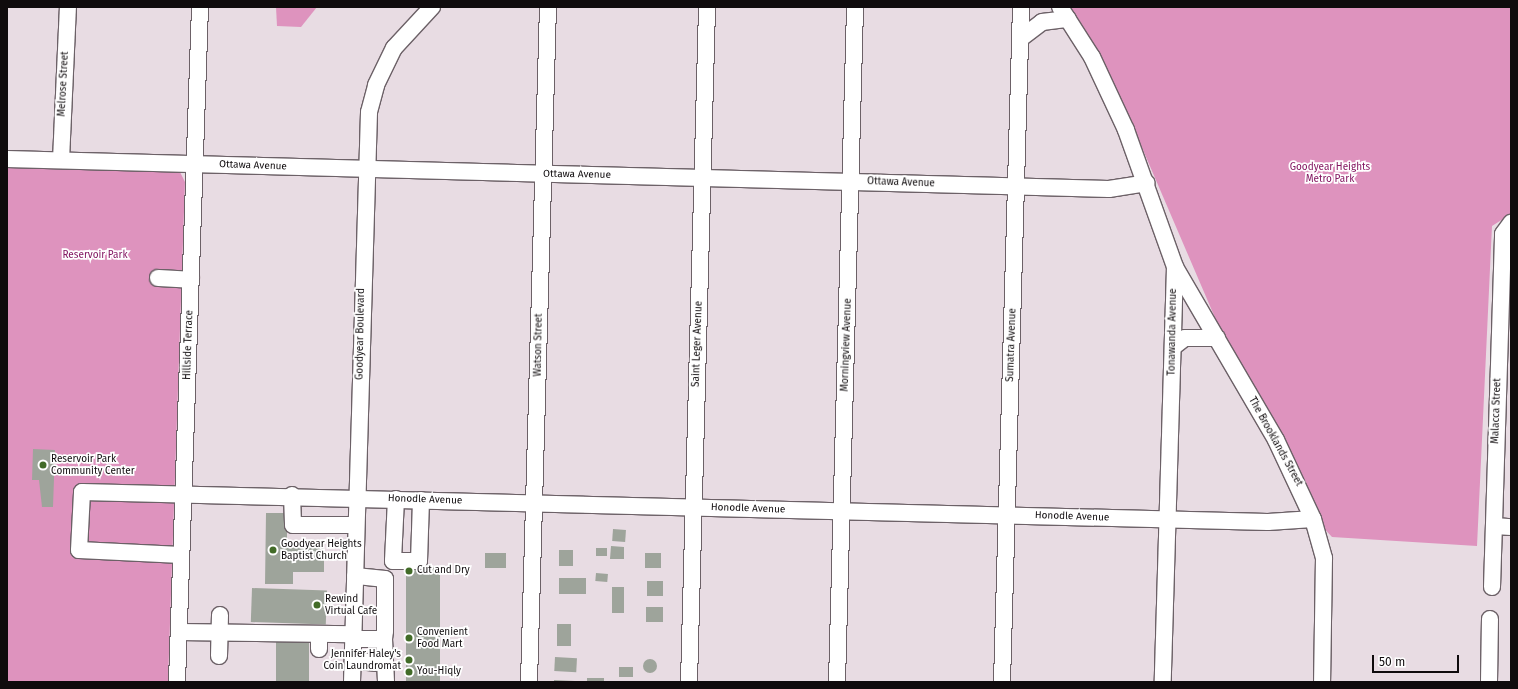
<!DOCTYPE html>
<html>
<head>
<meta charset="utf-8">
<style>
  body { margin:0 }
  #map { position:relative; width:1518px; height:689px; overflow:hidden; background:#e8dce3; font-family:"Fira Sans",sans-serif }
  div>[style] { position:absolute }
  .green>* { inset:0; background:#de93be }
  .building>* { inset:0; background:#9ea49b; transform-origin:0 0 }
  .round { border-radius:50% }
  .roads { filter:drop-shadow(1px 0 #6c6167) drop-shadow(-1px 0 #6c6167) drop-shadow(0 1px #6c6167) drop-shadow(0 -1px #6c6167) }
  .minor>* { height:16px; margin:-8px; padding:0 8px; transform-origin:8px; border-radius:8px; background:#fff }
  .dots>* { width:11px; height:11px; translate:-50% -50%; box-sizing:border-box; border:2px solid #fff; border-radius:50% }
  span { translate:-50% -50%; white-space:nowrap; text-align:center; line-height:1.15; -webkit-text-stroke:3.5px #fff; paint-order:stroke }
  .street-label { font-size:10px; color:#0f0b0d }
  .park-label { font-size:10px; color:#831661 }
  .poi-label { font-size:10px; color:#0f0b0d }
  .left { translate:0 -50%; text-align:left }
  .right { translate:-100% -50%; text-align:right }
  .frame { position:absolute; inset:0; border:8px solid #0f0b0d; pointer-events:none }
  .scale { position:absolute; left:1372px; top:655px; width:87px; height:18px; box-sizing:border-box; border:2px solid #0f0b0d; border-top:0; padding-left:5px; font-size:12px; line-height:14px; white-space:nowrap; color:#0f0b0d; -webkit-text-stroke:3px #fff; paint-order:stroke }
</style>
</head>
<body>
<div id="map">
  <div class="green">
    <i style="clip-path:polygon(276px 7px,317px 7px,301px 27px,277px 26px)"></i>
    <i style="clip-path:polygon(1071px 7px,1511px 7px,1511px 214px,1492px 226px,1477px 546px,1332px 537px,1319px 523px,1216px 320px,1125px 108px)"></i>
    <i style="clip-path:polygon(7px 164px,178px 168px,185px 182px,168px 682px,7px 682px)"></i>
  </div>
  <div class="building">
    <i style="clip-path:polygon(33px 449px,55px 450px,53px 507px,42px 507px,39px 480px,32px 480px)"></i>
    <i style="clip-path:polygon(266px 513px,287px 513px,287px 541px,324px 541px,324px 572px,293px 572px,293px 584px,265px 584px)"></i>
    <i style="left:613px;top:529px;width:13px;height:12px;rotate:4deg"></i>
    <i style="clip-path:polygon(611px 546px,624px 547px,624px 559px,610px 559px)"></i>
    <i style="left:596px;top:548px;width:11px;height:8px"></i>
    <i style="left:559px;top:550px;width:14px;height:16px"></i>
    <i style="left:485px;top:553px;width:21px;height:15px"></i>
    <i style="left:645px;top:553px;width:16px;height:15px"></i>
    <i style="left:406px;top:566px;width:34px;height:116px"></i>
    <i style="left:596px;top:573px;width:12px;height:8px;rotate:5deg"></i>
    <i style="left:559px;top:578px;width:27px;height:16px"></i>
    <i style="left:647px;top:581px;width:16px;height:15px"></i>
    <i style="left:612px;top:587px;width:12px;height:26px"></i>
    <i style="left:252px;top:588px;width:75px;height:34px;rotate:2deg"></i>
    <i style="left:646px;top:607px;width:17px;height:15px"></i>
    <i style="left:557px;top:624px;width:14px;height:22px"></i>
    <i style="left:276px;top:641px;width:33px;height:41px"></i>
    <i style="left:555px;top:657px;width:22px;height:14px;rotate:3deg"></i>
    <i class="round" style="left:643px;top:659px;width:14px;height:14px"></i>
    <i style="left:633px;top:667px;width:10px;height:14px;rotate:90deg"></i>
    <i style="left:587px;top:678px;width:17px;height:4px"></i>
    <i style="clip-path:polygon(554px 680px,575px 681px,575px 682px,554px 682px)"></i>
  </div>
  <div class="roads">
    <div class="minor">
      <i style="left:1060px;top:7px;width:59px;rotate:57.4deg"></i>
      <i style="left:1092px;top:57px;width:81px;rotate:65deg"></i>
      <i style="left:1126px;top:130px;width:145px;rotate:70.3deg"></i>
      <i style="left:1175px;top:267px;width:415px;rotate:91.7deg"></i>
      <i style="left:1021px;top:38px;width:26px;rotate:-37deg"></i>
      <i style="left:1042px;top:22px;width:26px;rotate:-7deg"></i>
      <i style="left:7px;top:159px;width:1102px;rotate:1.56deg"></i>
      <i style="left:1109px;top:189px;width:38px;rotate:-9deg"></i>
      <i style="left:61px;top:160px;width:153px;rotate:-87.4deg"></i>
      <i style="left:1175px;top:267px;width:200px;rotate:59.7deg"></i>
      <i style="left:1276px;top:440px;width:87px;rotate:64.9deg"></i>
      <i style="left:1313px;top:519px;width:41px;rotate:74.2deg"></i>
      <i style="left:1324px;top:558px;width:124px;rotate:90.9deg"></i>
      <i style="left:158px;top:278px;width:33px;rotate:3deg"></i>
      <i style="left:1173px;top:347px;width:15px;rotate:-37deg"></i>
      <i style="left:1185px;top:338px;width:32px"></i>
      <i style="left:292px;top:495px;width:30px;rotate:88deg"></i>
      <i style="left:293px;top:525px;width:63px"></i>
      <i style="left:396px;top:499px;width:62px;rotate:92.8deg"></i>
      <i style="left:393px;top:561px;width:26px"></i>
      <i style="left:419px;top:561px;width:61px;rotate:-88.1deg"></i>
      <i style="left:1495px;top:526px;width:16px;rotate:4deg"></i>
      <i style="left:181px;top:555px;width:102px;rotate:-177.2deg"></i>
      <i style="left:79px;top:550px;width:58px;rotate:-87deg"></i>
      <i style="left:82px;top:492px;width:1186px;rotate:1.45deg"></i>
      <i style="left:1268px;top:522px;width:45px;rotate:-3.8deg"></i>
      <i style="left:1492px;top:587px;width:353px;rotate:-88.2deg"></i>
      <i style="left:1503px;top:234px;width:14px;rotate:-54deg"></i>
      <i style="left:179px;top:632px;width:174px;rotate:0.7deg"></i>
      <i style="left:353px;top:639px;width:31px"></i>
      <i style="left:384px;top:639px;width:8px;rotate:-83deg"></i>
      <i style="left:385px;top:631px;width:52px;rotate:-90deg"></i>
      <i style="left:385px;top:579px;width:30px;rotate:-174deg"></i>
      <i style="left:384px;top:639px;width:43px;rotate:87.3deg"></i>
      <i style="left:319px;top:649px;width:15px;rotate:-90deg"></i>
      <i style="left:219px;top:656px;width:41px;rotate:-88.6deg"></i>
      <i style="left:353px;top:661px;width:32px;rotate:4deg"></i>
      <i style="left:177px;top:682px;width:675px;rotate:-88.05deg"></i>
      <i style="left:352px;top:682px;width:570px;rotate:-88.29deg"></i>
      <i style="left:369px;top:112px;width:28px;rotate:-75deg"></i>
      <i style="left:376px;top:85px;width:41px;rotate:-64.1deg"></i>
      <i style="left:394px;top:48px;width:56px;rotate:-47.2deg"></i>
      <i style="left:529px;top:682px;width:675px;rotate:-88.39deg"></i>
      <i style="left:689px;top:682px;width:675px;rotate:-88.47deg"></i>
      <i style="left:837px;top:682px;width:675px;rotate:-88.47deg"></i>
      <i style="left:1002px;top:682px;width:675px;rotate:-88.39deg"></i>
      <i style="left:1489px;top:682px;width:63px;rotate:-89.1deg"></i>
    </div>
  </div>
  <div class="dots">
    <i style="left:43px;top:465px;background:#426b28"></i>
    <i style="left:273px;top:550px;background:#426b28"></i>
    <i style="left:409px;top:571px;background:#426b28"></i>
    <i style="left:317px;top:605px;background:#426b28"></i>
    <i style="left:409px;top:638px;background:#426b28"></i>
    <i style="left:409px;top:660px;background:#426b28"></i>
    <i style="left:409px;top:672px;background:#426b28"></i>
  </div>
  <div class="street-label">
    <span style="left:64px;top:84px;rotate:-87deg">Melrose Street</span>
    <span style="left:253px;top:166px;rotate:2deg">Ottawa Avenue</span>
    <span style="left:577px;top:175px;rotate:1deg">Ottawa Avenue</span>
    <span style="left:901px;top:183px;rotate:2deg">Ottawa Avenue</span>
    <span style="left:1173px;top:332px;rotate:-89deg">Tonawanda Avenue</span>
    <span style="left:361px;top:334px;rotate:-89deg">Goodyear Boulevard</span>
    <span style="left:698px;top:344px;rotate:-88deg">Saint Leger Avenue</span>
    <span style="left:189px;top:345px;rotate:-88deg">Hillside Terrace</span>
    <span style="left:539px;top:345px;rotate:-89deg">Watson Street</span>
    <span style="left:847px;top:345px;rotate:-88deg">Morningview Avenue</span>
    <span style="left:1012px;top:345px;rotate:-88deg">Sumatra Avenue</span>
    <span style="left:1497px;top:411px;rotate:-88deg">Malacca Street</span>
    <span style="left:1275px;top:442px;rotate:61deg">The Brooklands Street</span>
    <span style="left:425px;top:500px;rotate:2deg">Honodle Avenue</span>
    <span style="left:748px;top:509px;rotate:2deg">Honodle Avenue</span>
    <span style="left:1072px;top:517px;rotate:2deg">Honodle Avenue</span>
  </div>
  <div class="park-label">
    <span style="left:1330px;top:173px">Goodyear Heights<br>Metro Park</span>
    <span style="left:95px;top:256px">Reservoir Park</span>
  </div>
  <div class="poi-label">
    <span class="left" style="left:51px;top:465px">Reservoir Park<br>Community Center</span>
    <span class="left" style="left:281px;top:550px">Goodyear Heights<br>Baptist Church</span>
    <span class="left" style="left:417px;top:571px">Cut and Dry</span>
    <span class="left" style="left:325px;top:605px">Rewind<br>Virtual Cafe</span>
    <span class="left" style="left:417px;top:638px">Convenient<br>Food Mart</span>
    <span class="right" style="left:401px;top:660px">Jennifer Haley's<br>Coin Laundromat</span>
    <span class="left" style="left:417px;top:672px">You-Hiqly</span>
  </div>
  <div class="frame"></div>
  <div class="scale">50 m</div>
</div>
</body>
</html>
